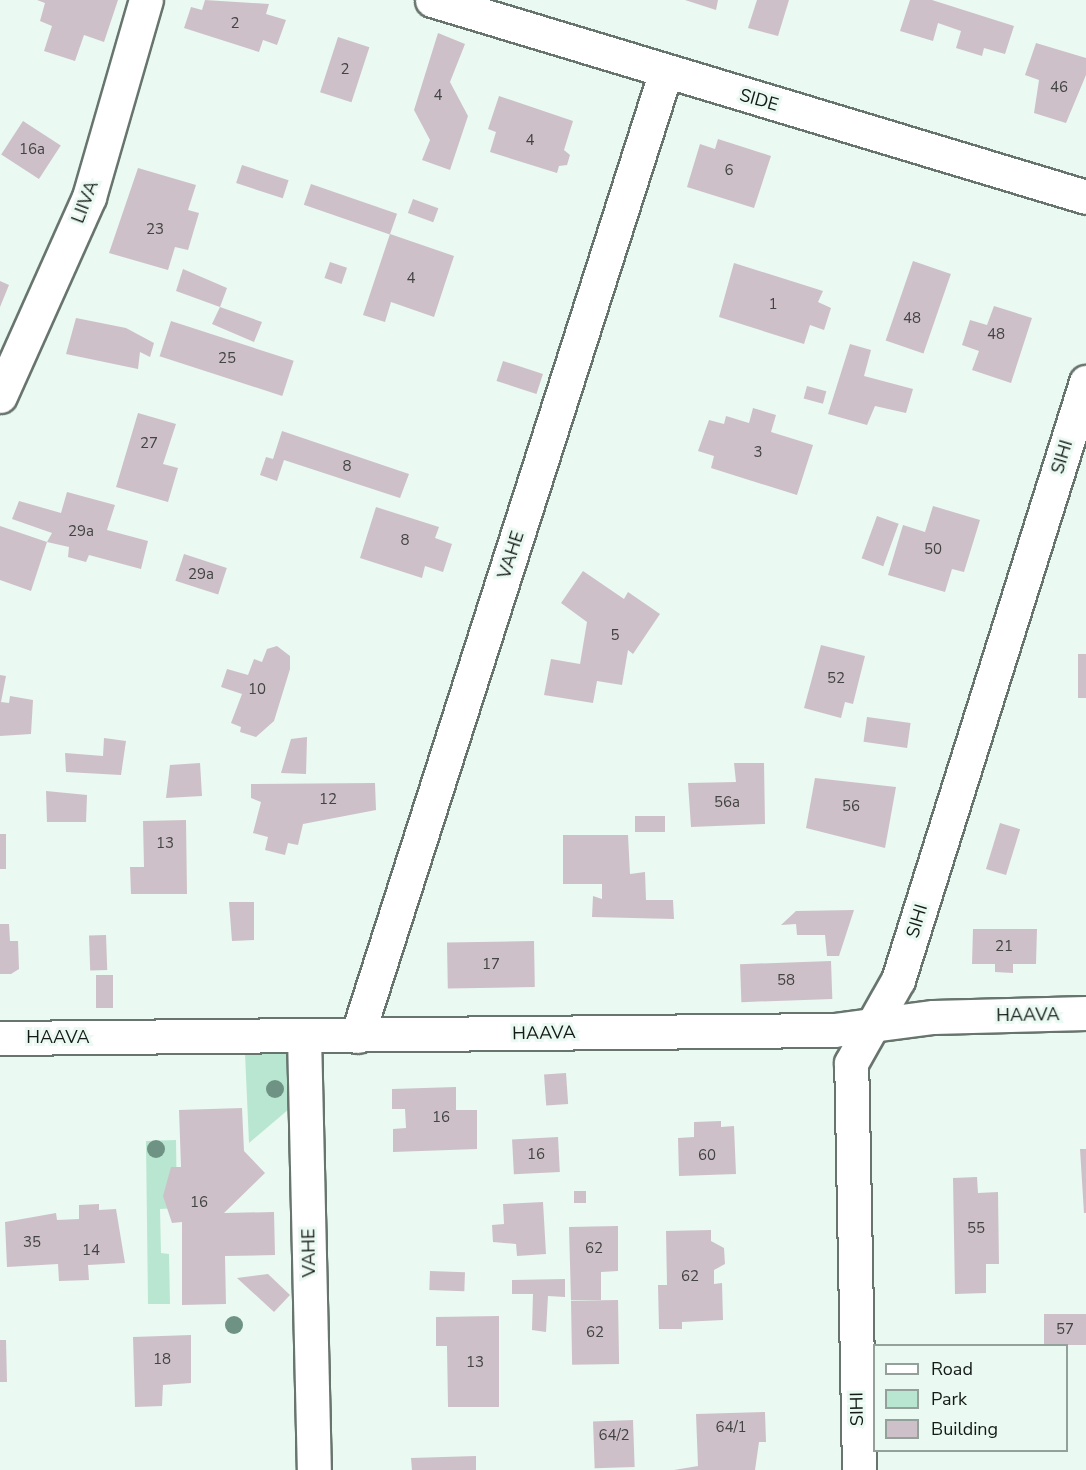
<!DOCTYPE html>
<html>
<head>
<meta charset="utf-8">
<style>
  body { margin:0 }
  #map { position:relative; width:1086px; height:1470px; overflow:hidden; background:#eaf9f2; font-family:"Nunito Sans",sans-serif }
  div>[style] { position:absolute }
  .green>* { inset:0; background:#b9e6d0 }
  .building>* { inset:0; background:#cec0c8; transform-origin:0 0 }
  .roads { filter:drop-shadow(2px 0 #67756e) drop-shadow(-2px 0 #67756e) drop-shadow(0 2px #67756e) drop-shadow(0 -2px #67756e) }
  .minor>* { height:33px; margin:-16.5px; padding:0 16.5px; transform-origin:16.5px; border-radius:16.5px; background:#fff }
  .trees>* { width:18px; height:18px; margin:-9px; border-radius:50%; background:#6e9385 }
  span { translate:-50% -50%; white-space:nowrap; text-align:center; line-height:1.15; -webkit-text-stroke:6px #eaf9f2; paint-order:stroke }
  .number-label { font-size:15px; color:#424443 }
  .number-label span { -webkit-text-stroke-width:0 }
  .street-label { font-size:18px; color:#141a17 }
  .legend { position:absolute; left:873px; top:1344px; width:195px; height:108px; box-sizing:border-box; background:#eaf9f2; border:2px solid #94a09a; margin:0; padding:8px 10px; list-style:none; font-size:18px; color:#141a17 }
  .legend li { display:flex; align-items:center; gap:12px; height:30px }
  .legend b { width:30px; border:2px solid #94a09a }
</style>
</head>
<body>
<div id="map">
  <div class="green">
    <i style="clip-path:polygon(288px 1052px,289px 1109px,249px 1143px,245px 1053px)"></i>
    <i style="clip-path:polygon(176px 1140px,177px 1208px,160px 1209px,161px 1253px,169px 1254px,170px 1304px,148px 1304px,146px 1141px)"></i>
  </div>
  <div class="building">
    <i style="clip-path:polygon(37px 0,118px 0,104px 42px,84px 35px,75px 61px,44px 51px,52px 26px,40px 21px,45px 3px)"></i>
    <i style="clip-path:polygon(205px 0,269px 4px,266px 14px,286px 20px,277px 45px,263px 40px,259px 52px,184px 28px,191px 7px,202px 10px)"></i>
    <i style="clip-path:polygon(685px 0,718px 0,716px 10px)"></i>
    <i style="clip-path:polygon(757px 0,789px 0,778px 36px,748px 28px)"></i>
    <i style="clip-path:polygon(910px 0,932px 0,1014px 26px,1005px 54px,984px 48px,982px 56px,956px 48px,961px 31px,938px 23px,933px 41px,900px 31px)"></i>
    <i style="clip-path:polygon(438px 33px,465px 44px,450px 82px,468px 116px,450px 170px,422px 160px,430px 140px,414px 110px)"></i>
    <i style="left:338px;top:37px;width:33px;height:58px;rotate:18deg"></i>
    <i style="clip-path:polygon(1036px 43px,1086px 58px,1086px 75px,1066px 123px,1034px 113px,1039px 80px,1025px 75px)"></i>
    <i style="clip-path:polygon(499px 96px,573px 121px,564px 150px,570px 155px,567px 165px,559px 166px,557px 173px,490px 152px,496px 132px,488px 129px)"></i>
    <i style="left:23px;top:121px;width:45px;height:40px;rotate:33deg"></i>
    <i style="clip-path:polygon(718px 139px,771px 156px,754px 208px,687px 187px,700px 144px,715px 149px)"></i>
    <i style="left:242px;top:165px;width:49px;height:19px;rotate:18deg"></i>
    <i style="clip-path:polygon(138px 168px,196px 185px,188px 210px,199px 213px,188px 250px,175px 247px,168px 270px,109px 253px)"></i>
    <i style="left:311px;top:184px;width:91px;height:22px;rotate:19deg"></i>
    <i style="left:413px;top:199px;width:27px;height:15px;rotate:20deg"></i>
    <i style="clip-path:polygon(390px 234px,454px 256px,434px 317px,391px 302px,385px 322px,363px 315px)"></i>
    <i style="left:913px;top:261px;width:40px;height:84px;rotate:19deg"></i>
    <i style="left:330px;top:262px;width:18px;height:17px;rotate:19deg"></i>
    <i style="clip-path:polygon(734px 263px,823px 291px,818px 302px,831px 308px,824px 330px,810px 325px,804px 344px,719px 317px)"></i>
    <i style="clip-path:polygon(183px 269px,227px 288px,220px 307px,176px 291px)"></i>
    <i style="clip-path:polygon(0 281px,9px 285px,0 307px)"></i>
    <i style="clip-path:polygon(994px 306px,1032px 318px,1011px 383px,972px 370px,979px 351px,962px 345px,970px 320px,987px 325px)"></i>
    <i style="clip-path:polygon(220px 307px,262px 322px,254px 342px,212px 324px)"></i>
    <i style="clip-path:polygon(76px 318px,126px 328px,154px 343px,150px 357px,140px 352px,138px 369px,66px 354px)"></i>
    <i style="left:171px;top:321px;width:129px;height:37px;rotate:18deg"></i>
    <i style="clip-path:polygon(850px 344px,871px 350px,864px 376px,913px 389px,906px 413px,875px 406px,867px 425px,828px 414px)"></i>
    <i style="left:503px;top:361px;width:42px;height:21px;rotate:18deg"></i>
    <i style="left:807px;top:386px;width:20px;height:13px;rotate:15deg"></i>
    <i style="clip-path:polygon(753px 408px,776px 415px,771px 432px,813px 445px,797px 495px,711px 468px,714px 456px,698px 451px,709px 420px,724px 424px,726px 416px,749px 423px)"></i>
    <i style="clip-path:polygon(138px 413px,176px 424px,163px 464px,178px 468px,168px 502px,116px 487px)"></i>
    <i style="clip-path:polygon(282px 431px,409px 474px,400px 498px,284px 460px,277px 481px,260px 475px,266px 457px,273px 459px)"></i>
    <i style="clip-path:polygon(67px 492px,115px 505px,107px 530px,148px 541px,141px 569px,89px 555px,86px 562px,68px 557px,69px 547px,47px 542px,52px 533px,12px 519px,19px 501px,61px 513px)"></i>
    <i style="clip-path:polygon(933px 506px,980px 520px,964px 572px,952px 569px,945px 592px,888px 575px,903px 525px,925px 532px)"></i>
    <i style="clip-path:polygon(376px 507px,439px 527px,435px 538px,452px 544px,443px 572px,425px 566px,422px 578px,360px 558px)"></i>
    <i style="left:877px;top:516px;width:23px;height:45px;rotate:20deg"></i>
    <i style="clip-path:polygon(0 526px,47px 542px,31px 591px,0 580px)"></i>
    <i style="left:184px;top:554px;width:45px;height:28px;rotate:18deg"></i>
    <i style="clip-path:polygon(583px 571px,624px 599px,628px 592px,660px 614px,633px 654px,628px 650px,622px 685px,597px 681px,593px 703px,544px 695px,551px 659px,580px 664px,587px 622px,561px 603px)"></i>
    <i style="clip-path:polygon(821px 645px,865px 656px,853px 704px,845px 702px,841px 718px,804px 708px)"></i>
    <i style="clip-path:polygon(277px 646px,290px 656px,290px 669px,274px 721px,256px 737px,240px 732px,241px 727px,231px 723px,242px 694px,221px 687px,227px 669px,248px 675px,254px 659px,262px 662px,267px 649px)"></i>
    <i style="left:1078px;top:654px;width:8px;height:44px"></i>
    <i style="clip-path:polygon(0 675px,6px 676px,1px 702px,9px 703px,10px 696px,33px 700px,31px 734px,0 736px)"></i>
    <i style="left:867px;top:717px;width:44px;height:25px;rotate:8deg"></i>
    <i style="clip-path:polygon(307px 737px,306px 774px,281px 773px,291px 739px)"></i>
    <i style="clip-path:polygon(104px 738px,126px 741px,121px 775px,66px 772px,65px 753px,103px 756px)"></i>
    <i style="clip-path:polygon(200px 763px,202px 796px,166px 798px,170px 765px)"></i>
    <i style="clip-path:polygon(734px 763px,764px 763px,765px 824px,691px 827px,688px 783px,736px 782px)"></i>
    <i style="clip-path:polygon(815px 778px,896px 787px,885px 848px,806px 828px)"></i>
    <i style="clip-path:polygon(375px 783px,376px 810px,303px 824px,298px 845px,288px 843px,285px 855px,265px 850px,268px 837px,253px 833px,261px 802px,251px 798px,251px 784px)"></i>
    <i style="clip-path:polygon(46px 791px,87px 795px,86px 822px,47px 822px)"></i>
    <i style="left:665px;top:816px;width:16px;height:30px;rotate:90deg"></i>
    <i style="clip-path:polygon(186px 820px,187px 894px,131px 894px,130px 867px,144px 867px,143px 821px)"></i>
    <i style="left:1000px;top:823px;width:21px;height:48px;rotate:17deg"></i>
    <i style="left:0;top:834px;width:6px;height:35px"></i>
    <i style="clip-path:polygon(563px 835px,628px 835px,630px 874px,645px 872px,646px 900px,673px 900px,674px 919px,592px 917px,593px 896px,602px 899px,602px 884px,563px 884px)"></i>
    <i style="clip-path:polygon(229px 902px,254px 902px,254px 940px,232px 941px)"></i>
    <i style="clip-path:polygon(854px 910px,839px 956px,827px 956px,825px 935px,797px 935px,796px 924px,781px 925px,796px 911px)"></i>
    <i style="clip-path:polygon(0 924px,9px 924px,10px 941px,18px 941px,19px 969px,11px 974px,0 974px)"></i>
    <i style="clip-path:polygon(973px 929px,1037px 929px,1036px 964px,1013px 964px,1013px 973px,995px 972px,995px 964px,972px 964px)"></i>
    <i style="left:106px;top:935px;width:35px;height:17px;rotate:88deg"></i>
    <i style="left:534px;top:941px;width:46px;height:87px;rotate:89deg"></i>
    <i style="left:831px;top:961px;width:38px;height:91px;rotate:88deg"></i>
    <i style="left:96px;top:975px;width:17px;height:33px"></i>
    <i style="left:566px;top:1073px;width:31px;height:22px;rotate:86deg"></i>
    <i style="clip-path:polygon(456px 1087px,456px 1110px,477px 1110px,477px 1149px,393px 1152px,393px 1129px,406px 1128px,405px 1109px,392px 1109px,392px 1089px)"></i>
    <i style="clip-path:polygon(242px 1108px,244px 1151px,265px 1173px,224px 1213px,274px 1212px,275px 1255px,225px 1256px,226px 1304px,182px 1305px,182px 1222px,172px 1223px,163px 1196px,171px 1167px,181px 1167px,179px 1110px)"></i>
    <i style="clip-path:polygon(721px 1121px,721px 1127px,734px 1126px,736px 1174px,679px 1176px,678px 1138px,694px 1137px,694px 1122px)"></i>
    <i style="left:558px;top:1137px;width:35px;height:46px;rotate:87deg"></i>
    <i style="clip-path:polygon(1080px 1149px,1086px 1149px,1086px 1213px,1084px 1213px)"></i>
    <i style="clip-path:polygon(977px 1177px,978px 1193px,998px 1192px,999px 1264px,986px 1264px,986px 1293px,955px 1294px,953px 1178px)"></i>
    <i style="left:574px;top:1191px;width:12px;height:12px"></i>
    <i style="clip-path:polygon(543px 1202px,546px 1254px,517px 1256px,516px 1244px,493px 1242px,492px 1225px,504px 1224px,503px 1204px)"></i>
    <i style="clip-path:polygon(99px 1204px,99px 1210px,116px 1209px,125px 1263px,88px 1265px,89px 1280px,59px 1281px,58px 1264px,7px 1267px,5px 1222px,56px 1213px,57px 1220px,79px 1219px,79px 1205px)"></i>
    <i style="clip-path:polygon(618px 1226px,618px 1271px,601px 1272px,601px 1300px,571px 1300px,569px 1227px)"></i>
    <i style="clip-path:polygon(711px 1230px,711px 1241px,724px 1248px,725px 1264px,714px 1270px,714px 1284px,722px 1283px,723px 1320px,682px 1322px,682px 1329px,659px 1329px,658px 1285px,667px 1285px,666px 1231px)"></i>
    <i style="left:430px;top:1271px;width:35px;height:19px;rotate:2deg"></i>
    <i style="clip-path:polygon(268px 1274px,290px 1295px,274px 1312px,237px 1278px)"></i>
    <i style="clip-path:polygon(565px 1279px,565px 1297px,548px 1296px,546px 1332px,532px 1330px,533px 1294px,512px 1294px,512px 1280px)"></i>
    <i style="left:618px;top:1300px;width:64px;height:47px;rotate:89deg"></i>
    <i style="left:1086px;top:1314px;width:31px;height:42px;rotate:90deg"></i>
    <i style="clip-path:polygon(499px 1316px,499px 1407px,448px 1407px,447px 1346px,436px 1346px,436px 1317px)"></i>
    <i style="clip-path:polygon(191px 1335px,191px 1383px,163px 1385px,162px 1406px,135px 1407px,133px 1337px)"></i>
    <i style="clip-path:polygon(0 1340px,6px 1340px,7px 1382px,0 1382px)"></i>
    <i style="clip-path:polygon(765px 1412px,766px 1442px,759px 1442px,755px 1470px,674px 1470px,698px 1466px,696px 1414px)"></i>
    <i style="left:633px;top:1420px;width:47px;height:40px;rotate:88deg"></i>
    <i style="clip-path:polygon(476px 1456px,476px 1470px,412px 1470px,411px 1458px)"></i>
  </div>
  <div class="roads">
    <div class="minor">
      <i style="left:432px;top:0;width:683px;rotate:16.76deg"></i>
      <i style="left:0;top:396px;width:218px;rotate:-65.9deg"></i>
      <i style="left:89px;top:197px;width:205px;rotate:-73.9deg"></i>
      <i style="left:304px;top:1035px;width:435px;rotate:88.7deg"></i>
      <i style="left:357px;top:1036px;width:1010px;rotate:-72.25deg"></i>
      <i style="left:0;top:1038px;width:834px;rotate:-0.55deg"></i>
      <i style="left:834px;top:1030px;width:100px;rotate:-7.5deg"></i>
      <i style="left:933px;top:1017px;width:153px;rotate:-1.5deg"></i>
      <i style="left:859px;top:1470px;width:407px;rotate:-91.1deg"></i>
      <i style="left:851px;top:1063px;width:95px;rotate:-60.5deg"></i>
      <i style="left:898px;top:980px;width:627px;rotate:-72.55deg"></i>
    </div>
  </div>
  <div class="trees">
    <i style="left:275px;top:1089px"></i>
    <i style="left:156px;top:1149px"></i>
    <i style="left:234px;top:1325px"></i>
  </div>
  <div class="number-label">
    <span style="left:235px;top:24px">2</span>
    <span style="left:345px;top:70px">2</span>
    <span style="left:1059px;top:88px">46</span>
    <span style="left:438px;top:96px">4</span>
    <span style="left:530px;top:141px">4</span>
    <span style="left:32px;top:150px">16a</span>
    <span style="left:729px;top:171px">6</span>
    <span style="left:155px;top:230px">23</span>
    <span style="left:411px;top:279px">4</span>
    <span style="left:773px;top:305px">1</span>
    <span style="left:912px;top:319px">48</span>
    <span style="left:996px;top:335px">48</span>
    <span style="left:227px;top:359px">25</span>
    <span style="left:149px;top:444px">27</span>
    <span style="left:758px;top:453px">3</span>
    <span style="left:347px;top:467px">8</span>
    <span style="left:81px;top:532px">29a</span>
    <span style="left:405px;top:541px">8</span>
    <span style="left:933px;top:550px">50</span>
    <span style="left:201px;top:575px">29a</span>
    <span style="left:615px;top:636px">5</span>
    <span style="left:836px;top:679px">52</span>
    <span style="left:257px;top:690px">10</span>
    <span style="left:328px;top:800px">12</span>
    <span style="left:727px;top:803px">56a</span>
    <span style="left:851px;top:807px">56</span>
    <span style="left:165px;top:844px">13</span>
    <span style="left:1004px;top:947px">21</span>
    <span style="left:491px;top:965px">17</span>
    <span style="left:786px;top:981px">58</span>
    <span style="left:441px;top:1118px">16</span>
    <span style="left:536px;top:1155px">16</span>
    <span style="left:707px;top:1156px">60</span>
    <span style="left:199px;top:1203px">16</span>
    <span style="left:976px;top:1229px">55</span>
    <span style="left:32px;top:1243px">35</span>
    <span style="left:594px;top:1249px">62</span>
    <span style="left:91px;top:1251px">14</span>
    <span style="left:690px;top:1277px">62</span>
    <span style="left:1065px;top:1330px">57</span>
    <span style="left:595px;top:1333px">62</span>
    <span style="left:162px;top:1360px">18</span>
    <span style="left:475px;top:1363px">13</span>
    <span style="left:731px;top:1428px">64/1</span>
    <span style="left:614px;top:1436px">64/2</span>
  </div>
  <div class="street-label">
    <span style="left:759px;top:100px;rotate:16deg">SIDE</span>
    <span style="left:85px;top:202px;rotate:-69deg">LIIVA</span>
    <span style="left:1062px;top:457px;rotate:-73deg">SIHI</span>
    <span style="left:511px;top:555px;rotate:-72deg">VAHE</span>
    <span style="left:917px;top:921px;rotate:-73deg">SIHI</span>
    <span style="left:1028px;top:1015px;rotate:-1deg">HAAVA</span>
    <span style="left:544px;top:1033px;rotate:-1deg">HAAVA</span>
    <span style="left:58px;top:1037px">HAAVA</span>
    <span style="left:309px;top:1253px;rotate:-91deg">VAHE</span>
    <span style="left:857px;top:1409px;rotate:-91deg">SIHI</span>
  </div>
  <ul class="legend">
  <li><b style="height:8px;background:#fff"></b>Road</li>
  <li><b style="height:16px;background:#b9e6d0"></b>Park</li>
  <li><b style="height:16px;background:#cec0c8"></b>Building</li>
  </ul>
</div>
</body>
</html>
